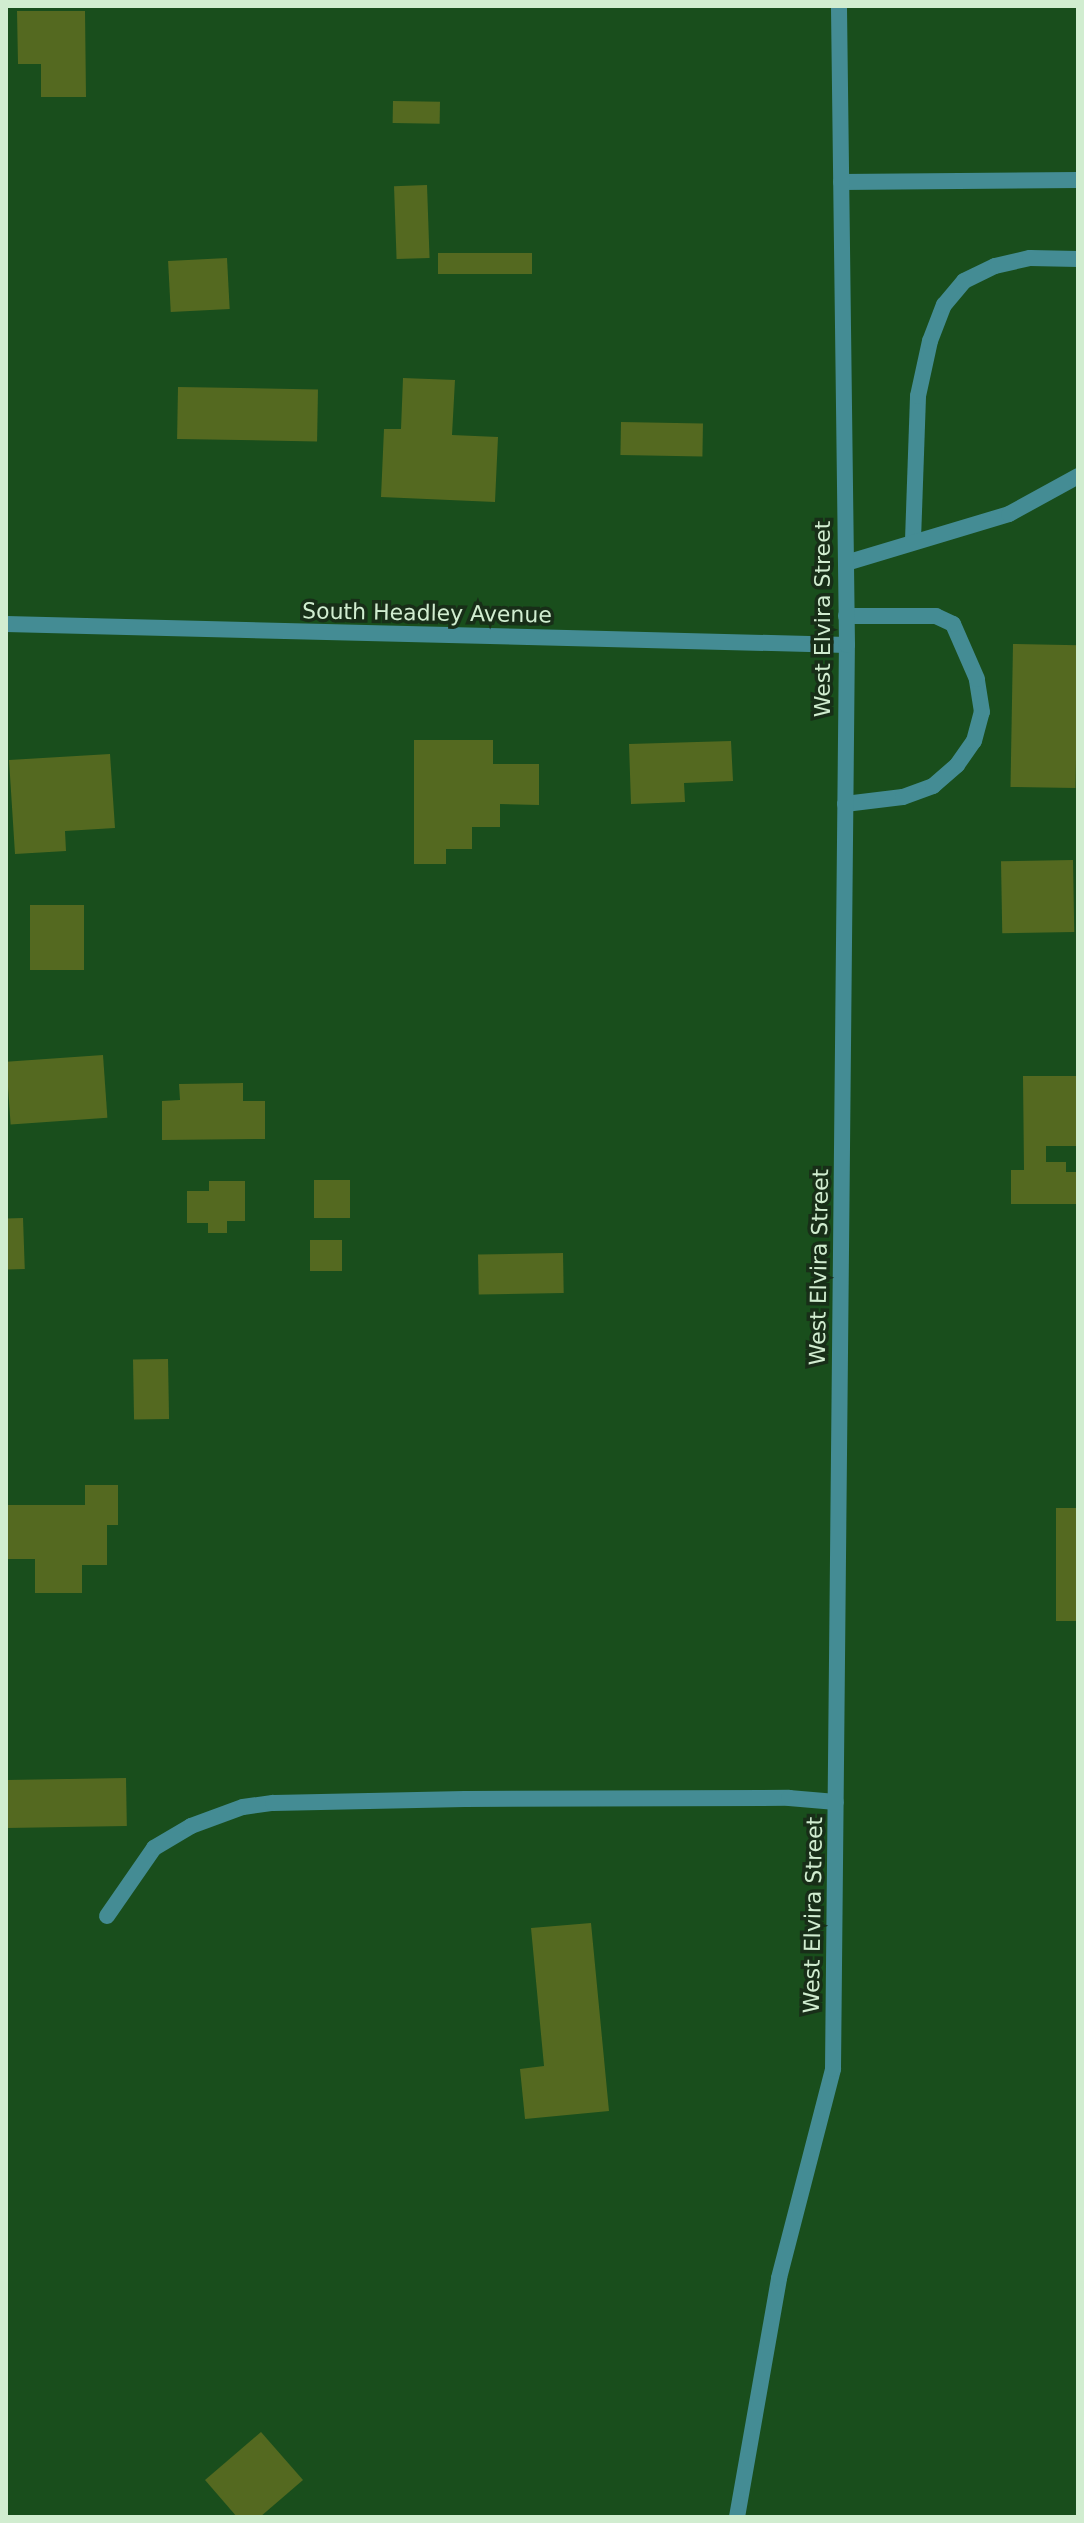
<!DOCTYPE html>
<html>
<head>
<meta charset="utf-8">
<style>
  body { margin:0 }
  #map { position:relative; width:1084px; height:2523px; overflow:hidden; background:#194e1c; font-family:"DejaVu Sans",sans-serif }
  div>[style] { position:absolute }
  .building>* { inset:0; background:#546920; transform-origin:0 0 }
  .lane>* { height:16px; margin:-8px; padding:0 8px; transform-origin:8px; border-radius:8px; background:#448c94 }
  .street>* { height:16px; margin:-8px; padding:0 8px; transform-origin:8px; border-radius:8px; background:#448c94 }
  span { translate:-50% -50%; white-space:nowrap; text-align:center; line-height:1.15; -webkit-text-stroke:7px #182e18; paint-order:stroke }
  .street-label { font-size:22px; color:#d1edd0 }
  .frame { position:absolute; inset:0; border:8px solid #d1edd0; pointer-events:none }
</style>
</head>
<body>
<div id="map">
  <div class="building">
    <i style="clip-path:polygon(17px 11px,85px 11px,86px 97px,41px 97px,41px 64px,18px 64px)"></i>
    <i style="left:393px;top:101px;width:47px;height:22px;rotate:1deg"></i>
    <i style="left:427px;top:185px;width:73px;height:33px;rotate:88deg"></i>
    <i style="left:438px;top:253px;width:94px;height:21px"></i>
    <i style="left:227px;top:258px;width:51px;height:59px;rotate:87deg"></i>
    <i style="clip-path:polygon(403px 378px,455px 380px,452px 435px,498px 437px,495px 502px,381px 497px,384px 429px,401px 429px)"></i>
    <i style="left:178px;top:387px;width:140px;height:52px;rotate:1deg"></i>
    <i style="left:621px;top:422px;width:82px;height:33px;rotate:1deg"></i>
    <i style="left:1013px;top:644px;width:65px;height:143px;rotate:1deg"></i>
    <i style="clip-path:polygon(414px 740px,493px 740px,493px 764px,539px 764px,539px 805px,500px 804px,500px 827px,472px 827px,472px 849px,446px 849px,446px 864px,414px 864px)"></i>
    <i style="clip-path:polygon(731px 741px,733px 781px,684px 783px,685px 802px,631px 804px,629px 744px)"></i>
    <i style="clip-path:polygon(110px 754px,115px 828px,65px 831px,66px 851px,15px 854px,9px 760px)"></i>
    <i style="left:1073px;top:860px;width:72px;height:72px;rotate:89deg"></i>
    <i style="left:30px;top:905px;width:54px;height:65px"></i>
    <i style="left:103px;top:1055px;width:63px;height:97px;rotate:86deg"></i>
    <i style="clip-path:polygon(1023px 1076px,1078px 1076px,1078px 1146px,1046px 1146px,1046px 1162px,1066px 1162px,1066px 1172px,1078px 1172px,1078px 1204px,1011px 1204px,1011px 1170px,1024px 1170px)"></i>
    <i style="clip-path:polygon(243px 1083px,243px 1101px,265px 1101px,265px 1139px,162px 1140px,162px 1101px,180px 1100px,179px 1084px)"></i>
    <i style="left:314px;top:1180px;width:36px;height:38px"></i>
    <i style="clip-path:polygon(209px 1181px,245px 1181px,245px 1221px,227px 1221px,227px 1233px,208px 1233px,208px 1223px,187px 1223px,187px 1191px,209px 1191px)"></i>
    <i style="left:23px;top:1218px;width:51px;height:17px;rotate:88deg"></i>
    <i style="left:310px;top:1240px;width:32px;height:31px"></i>
    <i style="left:563px;top:1253px;width:40px;height:85px;rotate:89deg"></i>
    <i style="left:168px;top:1359px;width:60px;height:35px;rotate:89deg"></i>
    <i style="clip-path:polygon(85px 1485px,118px 1485px,118px 1525px,107px 1525px,107px 1565px,82px 1565px,82px 1593px,35px 1593px,35px 1559px,6px 1559px,6px 1505px,85px 1505px)"></i>
    <i style="left:1056px;top:1508px;width:22px;height:113px"></i>
    <i style="left:126px;top:1778px;width:48px;height:120px;rotate:89deg"></i>
    <i style="clip-path:polygon(591px 1923px,609px 2111px,525px 2119px,520px 2069px,544px 2066px,531px 1928px)"></i>
    <i style="clip-path:polygon(261px 2432px,303px 2480px,260px 2517px,237px 2517px,205px 2480px)"></i>
  </div>
  <div class="lane">
    <i style="left:841px;top:182px;width:237px;rotate:-0.5deg"></i>
    <i style="left:913px;top:540px;width:144px;rotate:-88deg"></i>
    <i style="left:918px;top:396px;width:56px;rotate:-77.7deg"></i>
    <i style="left:930px;top:341px;width:39px;rotate:-69deg"></i>
    <i style="left:944px;top:305px;width:31px;rotate:-50deg"></i>
    <i style="left:964px;top:281px;width:34px;rotate:-26deg"></i>
    <i style="left:995px;top:266px;width:36px;rotate:-13deg"></i>
    <i style="left:1030px;top:258px;width:48px;rotate:1.2deg"></i>
    <i style="left:846px;top:563px;width:170px;rotate:-16.7deg"></i>
    <i style="left:1009px;top:514px;width:79px;rotate:-28.8deg"></i>
    <i style="left:845px;top:804px;width:58px;rotate:-6.9deg"></i>
    <i style="left:903px;top:797px;width:32px;rotate:-20deg"></i>
    <i style="left:933px;top:786px;width:32px;rotate:-41deg"></i>
    <i style="left:957px;top:765px;width:29px;rotate:-55deg"></i>
    <i style="left:974px;top:741px;width:30px;rotate:-75deg"></i>
    <i style="left:982px;top:712px;width:33px;rotate:-99deg"></i>
    <i style="left:977px;top:679px;width:60px;rotate:-113.6deg"></i>
    <i style="left:953px;top:624px;width:19px;rotate:-155deg"></i>
    <i style="left:936px;top:616px;width:90px;rotate:180deg"></i>
    <i style="left:107px;top:1916px;width:83px;rotate:-55.3deg"></i>
    <i style="left:154px;top:1848px;width:43px;rotate:-30.7deg"></i>
    <i style="left:191px;top:1826px;width:55px;rotate:-20.1deg"></i>
    <i style="left:243px;top:1807px;width:30px;rotate:-8deg"></i>
    <i style="left:273px;top:1803px;width:192px;rotate:-1.2deg"></i>
    <i style="left:465px;top:1799px;width:324px;rotate:-0.2deg"></i>
    <i style="left:789px;top:1798px;width:47px;rotate:4.9deg"></i>
  </div>
  <div class="street">
    <i style="left:6px;top:624px;width:841px;rotate:1.43deg"></i>
    <i style="left:737px;top:2517px;width:243px;rotate:-80deg"></i>
    <i style="left:779px;top:2278px;width:216px;rotate:-75.5deg"></i>
    <i style="left:833px;top:2069px;width:1424px;rotate:-89.44deg"></i>
    <i style="left:847px;top:645px;width:639px;rotate:-90.72deg"></i>
  </div>
  <div class="street-label">
    <span style="left:427px;top:613px;rotate:1deg">South Headley Avenue</span>
    <span style="left:823px;top:619px;rotate:-90deg">West Elvira Street</span>
    <span style="left:819px;top:1267px;rotate:-89deg">West Elvira Street</span>
    <span style="left:813px;top:1915px;rotate:-89deg">West Elvira Street</span>
  </div>
  <div class="frame"></div>
</div>
</body>
</html>
